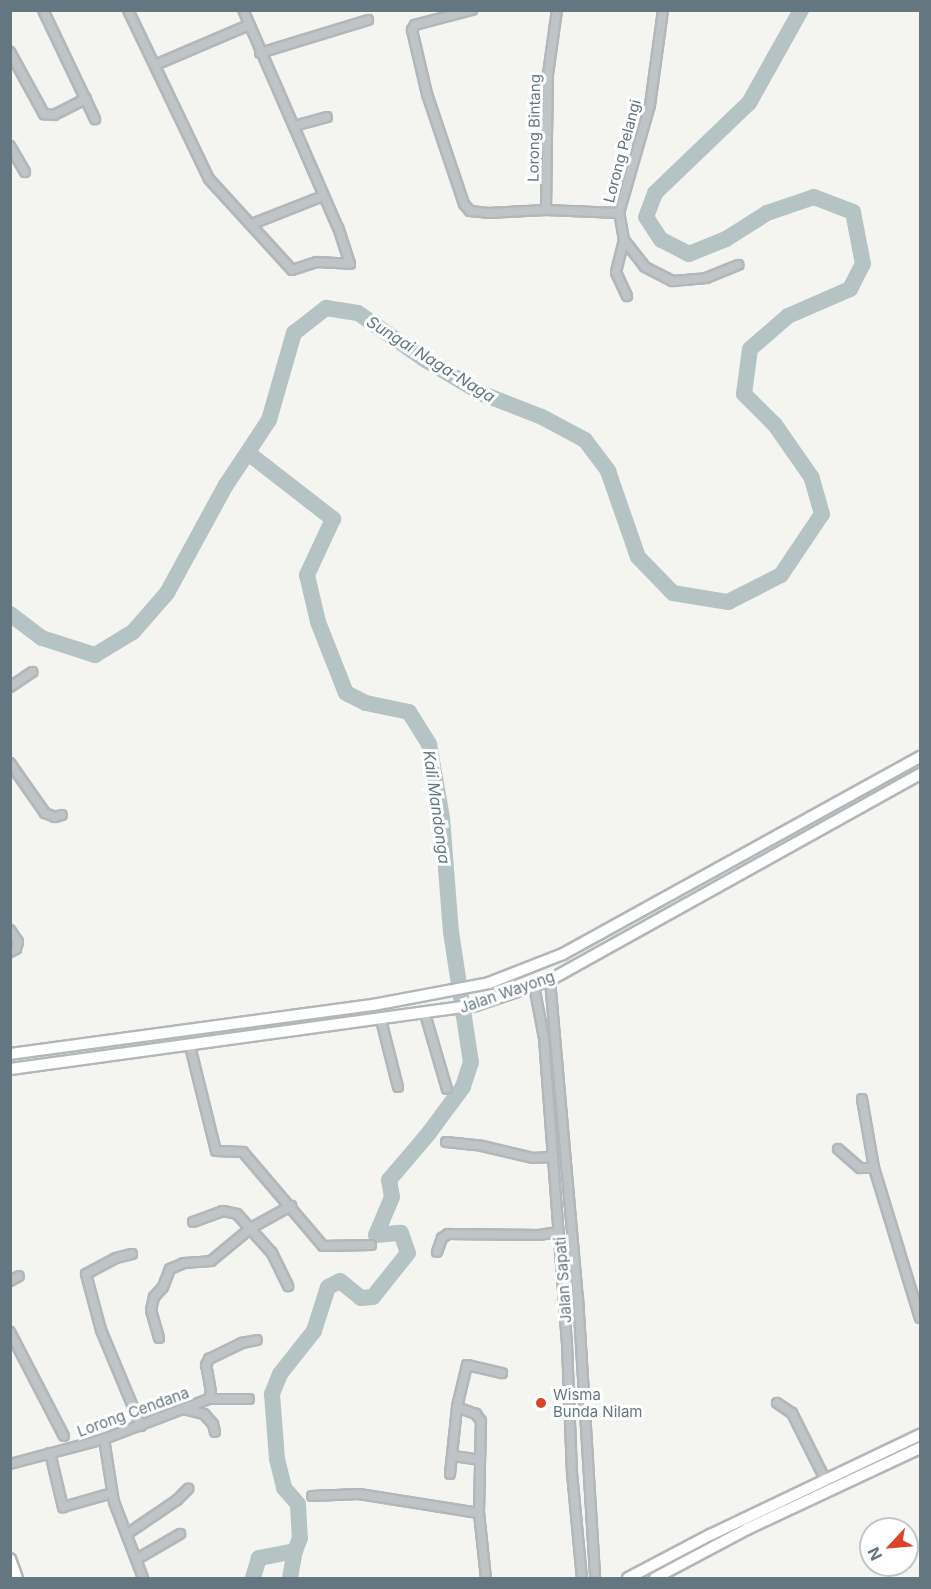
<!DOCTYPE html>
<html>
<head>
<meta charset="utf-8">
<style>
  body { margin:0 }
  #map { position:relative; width:931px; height:1589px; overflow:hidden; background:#f4f4f0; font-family:Inter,sans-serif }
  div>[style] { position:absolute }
  .river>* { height:16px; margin:-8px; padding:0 8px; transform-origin:8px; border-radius:8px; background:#b6c3c5 }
  .roads { filter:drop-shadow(2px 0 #b2b7ba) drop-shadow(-2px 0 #b2b7ba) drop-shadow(0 2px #b2b7ba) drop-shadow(0 -2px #b2b7ba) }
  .street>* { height:8px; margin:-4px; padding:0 4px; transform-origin:4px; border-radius:4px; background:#bfc4c6 }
  .secondary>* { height:10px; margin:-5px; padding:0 5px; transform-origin:5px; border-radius:5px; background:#fff }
  .dots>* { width:16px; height:16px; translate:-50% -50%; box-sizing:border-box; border:3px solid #fff; border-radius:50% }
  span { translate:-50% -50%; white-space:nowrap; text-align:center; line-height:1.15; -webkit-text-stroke:6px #fff; paint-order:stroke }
  .street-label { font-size:15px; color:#647680 }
  .poi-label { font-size:15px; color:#647680 }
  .left { translate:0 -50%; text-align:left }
  .water-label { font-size:16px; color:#60787e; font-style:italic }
  .frame { position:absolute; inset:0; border:12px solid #647680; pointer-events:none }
  .north { position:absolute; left:859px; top:1517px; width:60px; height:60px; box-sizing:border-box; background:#fff; border:2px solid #c1c8cc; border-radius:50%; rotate:244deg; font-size:16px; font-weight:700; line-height:24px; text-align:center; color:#647680 }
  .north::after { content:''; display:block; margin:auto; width:21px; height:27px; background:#db4429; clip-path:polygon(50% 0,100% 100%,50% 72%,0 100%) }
</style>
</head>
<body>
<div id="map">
  <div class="river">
    <i style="left:248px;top:453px;width:108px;rotate:37.8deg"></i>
    <i style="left:333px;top:519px;width:62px;rotate:114.9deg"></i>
    <i style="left:307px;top:575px;width:48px;rotate:76.8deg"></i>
    <i style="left:318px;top:622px;width:76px;rotate:68.5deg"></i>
    <i style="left:346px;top:693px;width:22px;rotate:27deg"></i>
    <i style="left:366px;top:703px;width:44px;rotate:11.8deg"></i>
    <i style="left:409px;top:712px;width:38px;rotate:58deg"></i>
    <i style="left:429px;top:744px;width:75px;rotate:80deg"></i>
    <i style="left:442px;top:818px;width:114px;rotate:85.5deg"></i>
    <i style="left:451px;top:932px;width:132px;rotate:81.3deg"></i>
    <i style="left:471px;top:1062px;width:26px;rotate:108deg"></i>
    <i style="left:463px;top:1087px;width:57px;rotate:126.5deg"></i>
    <i style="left:429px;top:1133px;width:62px;rotate:130.4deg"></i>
    <i style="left:389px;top:1180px;width:17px;rotate:80deg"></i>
    <i style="left:392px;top:1197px;width:41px;rotate:112.8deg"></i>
    <i style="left:376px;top:1235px;width:25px;rotate:-5deg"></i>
    <i style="left:401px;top:1233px;width:21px;rotate:71deg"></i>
    <i style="left:408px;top:1253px;width:56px;rotate:128.5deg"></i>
    <i style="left:373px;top:1297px;width:12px;rotate:175deg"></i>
    <i style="left:361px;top:1298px;width:27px;rotate:-141deg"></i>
    <i style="left:340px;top:1281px;width:13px;rotate:153deg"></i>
    <i style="left:328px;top:1287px;width:46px;rotate:107.7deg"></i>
    <i style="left:314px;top:1331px;width:55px;rotate:128.3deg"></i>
    <i style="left:280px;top:1374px;width:22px;rotate:112deg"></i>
    <i style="left:272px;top:1394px;width:65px;rotate:85.6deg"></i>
    <i style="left:277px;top:1459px;width:30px;rotate:76deg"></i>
    <i style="left:284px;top:1488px;width:21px;rotate:49deg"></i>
    <i style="left:298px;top:1504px;width:34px;rotate:87deg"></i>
    <i style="left:300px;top:1538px;width:14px;rotate:111deg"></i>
    <i style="left:295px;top:1551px;width:37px;rotate:169deg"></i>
    <i style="left:259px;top:1558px;width:21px;rotate:107deg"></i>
    <i style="left:10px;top:614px;width:40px;rotate:37deg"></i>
    <i style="left:42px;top:638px;width:56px;rotate:17.8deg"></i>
    <i style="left:95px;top:655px;width:44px;rotate:-31.2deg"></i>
    <i style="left:133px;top:632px;width:52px;rotate:-48.9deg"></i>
    <i style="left:167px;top:593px;width:123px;rotate:-61.4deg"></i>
    <i style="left:226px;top:485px;width:78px;rotate:-56.5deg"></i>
    <i style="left:269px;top:420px;width:91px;rotate:-74deg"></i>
    <i style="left:294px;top:333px;width:41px;rotate:-38deg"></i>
    <i style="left:326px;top:308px;width:32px;rotate:9deg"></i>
    <i style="left:358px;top:313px;width:80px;rotate:34.9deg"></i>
    <i style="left:424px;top:359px;width:69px;rotate:30.7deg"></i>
    <i style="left:483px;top:394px;width:63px;rotate:21.3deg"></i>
    <i style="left:542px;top:417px;width:49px;rotate:28.1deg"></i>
    <i style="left:585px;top:440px;width:39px;rotate:53deg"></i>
    <i style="left:608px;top:471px;width:91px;rotate:70.8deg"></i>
    <i style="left:638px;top:557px;width:50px;rotate:45.8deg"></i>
    <i style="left:673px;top:593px;width:56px;rotate:9.3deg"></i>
    <i style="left:728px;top:602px;width:59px;rotate:-27deg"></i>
    <i style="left:781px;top:575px;width:73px;rotate:-56.1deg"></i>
    <i style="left:822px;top:514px;width:37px;rotate:-106deg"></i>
    <i style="left:812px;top:478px;width:65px;rotate:-124.9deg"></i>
    <i style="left:775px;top:425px;width:44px;rotate:-135deg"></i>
    <i style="left:744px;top:394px;width:45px;rotate:-82.4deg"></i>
    <i style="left:750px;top:349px;width:50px;rotate:-41deg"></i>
    <i style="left:788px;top:316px;width:68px;rotate:-23.5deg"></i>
    <i style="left:850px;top:289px;width:28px;rotate:-63deg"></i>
    <i style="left:863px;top:264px;width:53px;rotate:-100.9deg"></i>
    <i style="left:853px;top:212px;width:42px;rotate:-159deg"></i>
    <i style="left:814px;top:197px;width:50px;rotate:161.2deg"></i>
    <i style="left:767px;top:213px;width:49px;rotate:147.6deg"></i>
    <i style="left:726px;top:239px;width:40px;rotate:158deg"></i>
    <i style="left:689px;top:254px;width:31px;rotate:-153deg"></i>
    <i style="left:661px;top:240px;width:27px;rotate:-123deg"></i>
    <i style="left:646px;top:217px;width:26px;rotate:-69deg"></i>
    <i style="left:655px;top:193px;width:130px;rotate:-43.8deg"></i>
    <i style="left:749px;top:103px;width:107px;rotate:-60.8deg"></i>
    <i style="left:290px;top:1578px;width:27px;rotate:-80deg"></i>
  </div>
  <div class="roads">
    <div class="street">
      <i style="left:43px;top:10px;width:121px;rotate:64.5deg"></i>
      <i style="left:128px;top:10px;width:187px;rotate:64.4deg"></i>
      <i style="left:209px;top:179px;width:123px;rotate:47.6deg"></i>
      <i style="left:292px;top:270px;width:26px;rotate:-18deg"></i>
      <i style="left:317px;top:262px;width:33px;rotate:3deg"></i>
      <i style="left:350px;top:264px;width:38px;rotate:-108deg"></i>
      <i style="left:338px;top:228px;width:238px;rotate:-113.5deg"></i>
      <i style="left:472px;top:10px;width:59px;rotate:165.3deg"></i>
      <i style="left:415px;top:25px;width:6px;rotate:121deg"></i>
      <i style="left:412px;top:30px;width:66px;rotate:76.8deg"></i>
      <i style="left:427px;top:94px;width:116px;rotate:71.4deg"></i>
      <i style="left:464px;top:204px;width:9px;rotate:49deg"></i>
      <i style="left:470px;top:211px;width:18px;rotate:6deg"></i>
      <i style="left:488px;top:213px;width:58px;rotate:-3deg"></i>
      <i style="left:546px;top:210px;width:73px;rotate:2.4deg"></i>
      <i style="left:10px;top:52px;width:71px;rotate:61.3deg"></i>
      <i style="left:44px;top:114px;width:10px;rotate:6deg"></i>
      <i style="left:54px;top:115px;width:36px;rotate:-27deg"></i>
      <i style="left:260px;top:53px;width:113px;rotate:-17deg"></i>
      <i style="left:155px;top:65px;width:102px;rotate:-23.1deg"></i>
      <i style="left:294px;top:126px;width:34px;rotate:-15deg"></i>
      <i style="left:10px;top:146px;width:30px;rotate:60deg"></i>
      <i style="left:546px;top:210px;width:136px;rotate:-89.2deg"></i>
      <i style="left:548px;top:74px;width:65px;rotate:-82deg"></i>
      <i style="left:252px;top:224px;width:76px;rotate:-21.5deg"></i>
      <i style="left:624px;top:240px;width:34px;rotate:52deg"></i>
      <i style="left:645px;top:267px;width:31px;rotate:27deg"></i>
      <i style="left:673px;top:281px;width:33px;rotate:-5deg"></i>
      <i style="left:706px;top:278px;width:35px;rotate:-22deg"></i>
      <i style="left:627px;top:296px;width:26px;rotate:-115deg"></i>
      <i style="left:616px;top:272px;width:33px;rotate:-76deg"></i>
      <i style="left:624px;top:240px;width:27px;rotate:-100deg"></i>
      <i style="left:619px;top:213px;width:112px;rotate:-74deg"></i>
      <i style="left:650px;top:105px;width:96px;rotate:-82.2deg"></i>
      <i style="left:10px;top:687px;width:27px;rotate:-34deg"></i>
      <i style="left:10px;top:763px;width:61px;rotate:55deg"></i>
      <i style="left:45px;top:813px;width:11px;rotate:22deg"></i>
      <i style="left:55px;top:817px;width:7px;rotate:-16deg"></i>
      <i style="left:10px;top:930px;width:14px;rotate:56deg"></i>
      <i style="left:18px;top:942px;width:7px;rotate:106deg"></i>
      <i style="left:16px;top:949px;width:7px;rotate:153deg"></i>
      <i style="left:550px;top:980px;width:318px;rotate:85deg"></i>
      <i style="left:578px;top:1297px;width:282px;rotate:86.5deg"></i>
      <i style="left:534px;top:986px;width:53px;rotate:79.1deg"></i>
      <i style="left:544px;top:1038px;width:307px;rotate:85.7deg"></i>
      <i style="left:567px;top:1344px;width:129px;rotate:87.8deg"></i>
      <i style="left:572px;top:1473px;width:105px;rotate:84.6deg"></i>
      <i style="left:425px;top:1014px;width:78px;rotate:73.7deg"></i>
      <i style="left:381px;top:1020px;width:69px;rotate:75.8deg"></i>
      <i style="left:190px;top:1046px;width:108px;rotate:76.1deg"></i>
      <i style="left:216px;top:1151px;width:27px;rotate:2deg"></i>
      <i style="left:243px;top:1152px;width:123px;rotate:49.6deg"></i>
      <i style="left:323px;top:1246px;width:48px;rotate:-1.2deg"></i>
      <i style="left:862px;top:1099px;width:70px;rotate:80.1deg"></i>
      <i style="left:874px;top:1168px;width:157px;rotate:73deg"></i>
      <i style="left:446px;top:1142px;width:36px;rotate:6deg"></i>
      <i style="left:482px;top:1146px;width:52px;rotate:13.2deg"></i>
      <i style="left:533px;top:1158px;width:18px;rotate:-3deg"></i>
      <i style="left:838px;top:1149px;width:29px;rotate:41deg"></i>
      <i style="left:860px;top:1168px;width:14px"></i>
      <i style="left:193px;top:1222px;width:32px;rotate:-20deg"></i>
      <i style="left:223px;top:1211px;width:14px;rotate:12deg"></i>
      <i style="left:237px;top:1214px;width:52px;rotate:48.1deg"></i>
      <i style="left:272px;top:1253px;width:37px;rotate:64deg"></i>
      <i style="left:437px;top:1252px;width:15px;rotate:-70deg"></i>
      <i style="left:442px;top:1238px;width:7px;rotate:-34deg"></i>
      <i style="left:448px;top:1234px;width:91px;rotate:0.6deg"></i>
      <i style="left:539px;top:1235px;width:19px;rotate:-9deg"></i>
      <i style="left:132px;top:1254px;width:16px;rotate:166deg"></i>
      <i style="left:116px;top:1258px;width:34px;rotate:152deg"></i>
      <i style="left:86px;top:1274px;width:58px;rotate:75deg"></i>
      <i style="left:101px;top:1330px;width:104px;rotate:67.4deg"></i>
      <i style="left:10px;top:1281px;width:10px;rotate:-29deg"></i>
      <i style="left:10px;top:1332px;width:117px;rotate:62.6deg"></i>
      <i style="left:159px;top:1338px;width:29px;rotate:-106deg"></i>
      <i style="left:151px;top:1310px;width:13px;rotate:-77deg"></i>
      <i style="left:154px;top:1297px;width:13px;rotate:-48deg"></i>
      <i style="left:163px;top:1287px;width:19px;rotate:-69deg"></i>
      <i style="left:170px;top:1269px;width:15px;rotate:-23deg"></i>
      <i style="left:184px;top:1263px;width:27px;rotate:-4deg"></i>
      <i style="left:211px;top:1261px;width:52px;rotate:-39.5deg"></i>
      <i style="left:251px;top:1228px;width:46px;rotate:-28.8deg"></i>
      <i style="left:209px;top:1399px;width:40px"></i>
      <i style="left:777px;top:1403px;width:18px;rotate:34deg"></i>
      <i style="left:792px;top:1413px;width:74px;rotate:63.4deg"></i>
      <i style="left:184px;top:1409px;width:21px;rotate:14deg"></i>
      <i style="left:204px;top:1414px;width:13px;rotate:48deg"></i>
      <i style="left:213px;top:1424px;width:8px;rotate:76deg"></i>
      <i style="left:104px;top:1439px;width:64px;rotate:81deg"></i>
      <i style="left:114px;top:1502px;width:81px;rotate:69.1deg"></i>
      <i style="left:50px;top:1453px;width:56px;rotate:76.5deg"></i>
      <i style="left:63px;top:1507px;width:51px;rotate:-15.9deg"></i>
      <i style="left:453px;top:1456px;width:27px;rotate:8deg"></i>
      <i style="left:10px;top:1464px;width:97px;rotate:-14.9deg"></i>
      <i style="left:104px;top:1439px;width:112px;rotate:-20.9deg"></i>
      <i style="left:209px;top:1399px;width:7px;rotate:-74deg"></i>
      <i style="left:211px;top:1392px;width:27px;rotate:-100deg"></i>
      <i style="left:206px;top:1365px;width:7px;rotate:-63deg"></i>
      <i style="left:209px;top:1359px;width:37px;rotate:-26deg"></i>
      <i style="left:242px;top:1343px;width:15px;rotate:-11deg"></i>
      <i style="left:450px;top:1474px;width:67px;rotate:-84deg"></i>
      <i style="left:312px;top:1496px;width:47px;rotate:-2.4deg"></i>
      <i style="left:359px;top:1494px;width:121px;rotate:9deg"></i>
      <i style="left:479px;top:1513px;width:65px;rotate:83.9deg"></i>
      <i style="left:479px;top:1513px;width:92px;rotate:-88.8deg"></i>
      <i style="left:481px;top:1421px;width:9px;rotate:-126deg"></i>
      <i style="left:476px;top:1414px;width:20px;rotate:-160deg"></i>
      <i style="left:457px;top:1407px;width:43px;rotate:-76.6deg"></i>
      <i style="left:467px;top:1365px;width:36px;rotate:13deg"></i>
      <i style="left:127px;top:1534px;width:60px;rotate:-34.2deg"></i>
      <i style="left:177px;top:1500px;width:16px;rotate:-45deg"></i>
      <i style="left:137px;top:1559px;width:50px;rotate:-30.2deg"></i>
    </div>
    <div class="secondary">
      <i style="left:10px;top:1054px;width:366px;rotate:-7.7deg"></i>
      <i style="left:373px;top:1005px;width:118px;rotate:-10.7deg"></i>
      <i style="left:489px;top:983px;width:79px;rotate:-21.4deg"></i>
      <i style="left:563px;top:954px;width:408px;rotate:-28.9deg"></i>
      <i style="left:10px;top:1069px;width:470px;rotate:-7.8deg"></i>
      <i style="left:476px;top:1005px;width:78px;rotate:-18.7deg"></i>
      <i style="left:550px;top:980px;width:423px;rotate:-29.1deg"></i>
      <i style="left:10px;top:1559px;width:20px;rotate:70deg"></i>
      <i style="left:628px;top:1578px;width:93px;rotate:-27.7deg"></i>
      <i style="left:710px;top:1535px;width:233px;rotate:-25.5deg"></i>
      <i style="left:655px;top:1578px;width:104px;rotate:-28deg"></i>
      <i style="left:747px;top:1529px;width:191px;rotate:-25.1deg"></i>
    </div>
  </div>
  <div class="dots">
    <i style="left:541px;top:1403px;background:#db4429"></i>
  </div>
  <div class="street-label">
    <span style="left:534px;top:128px;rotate:-89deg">Lorong Bintang</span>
    <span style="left:622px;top:151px;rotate:-75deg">Lorong Pelangi</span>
    <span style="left:507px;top:992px;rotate:-19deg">Jalan Wayong</span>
    <span style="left:563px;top:1280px;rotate:-94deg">Jalan Sapati</span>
    <span style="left:133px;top:1412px;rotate:-20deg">Lorong Cendana</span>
  </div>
  <div class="poi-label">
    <span class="left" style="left:553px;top:1403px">Wisma<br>Bunda Nilam</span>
  </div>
  <div class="water-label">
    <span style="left:431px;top:359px;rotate:32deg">Sungai Naga-Naga</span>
    <span style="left:437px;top:807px;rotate:82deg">Kali Mandonga</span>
  </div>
  <div class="frame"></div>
  <div class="north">N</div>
</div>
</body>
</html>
